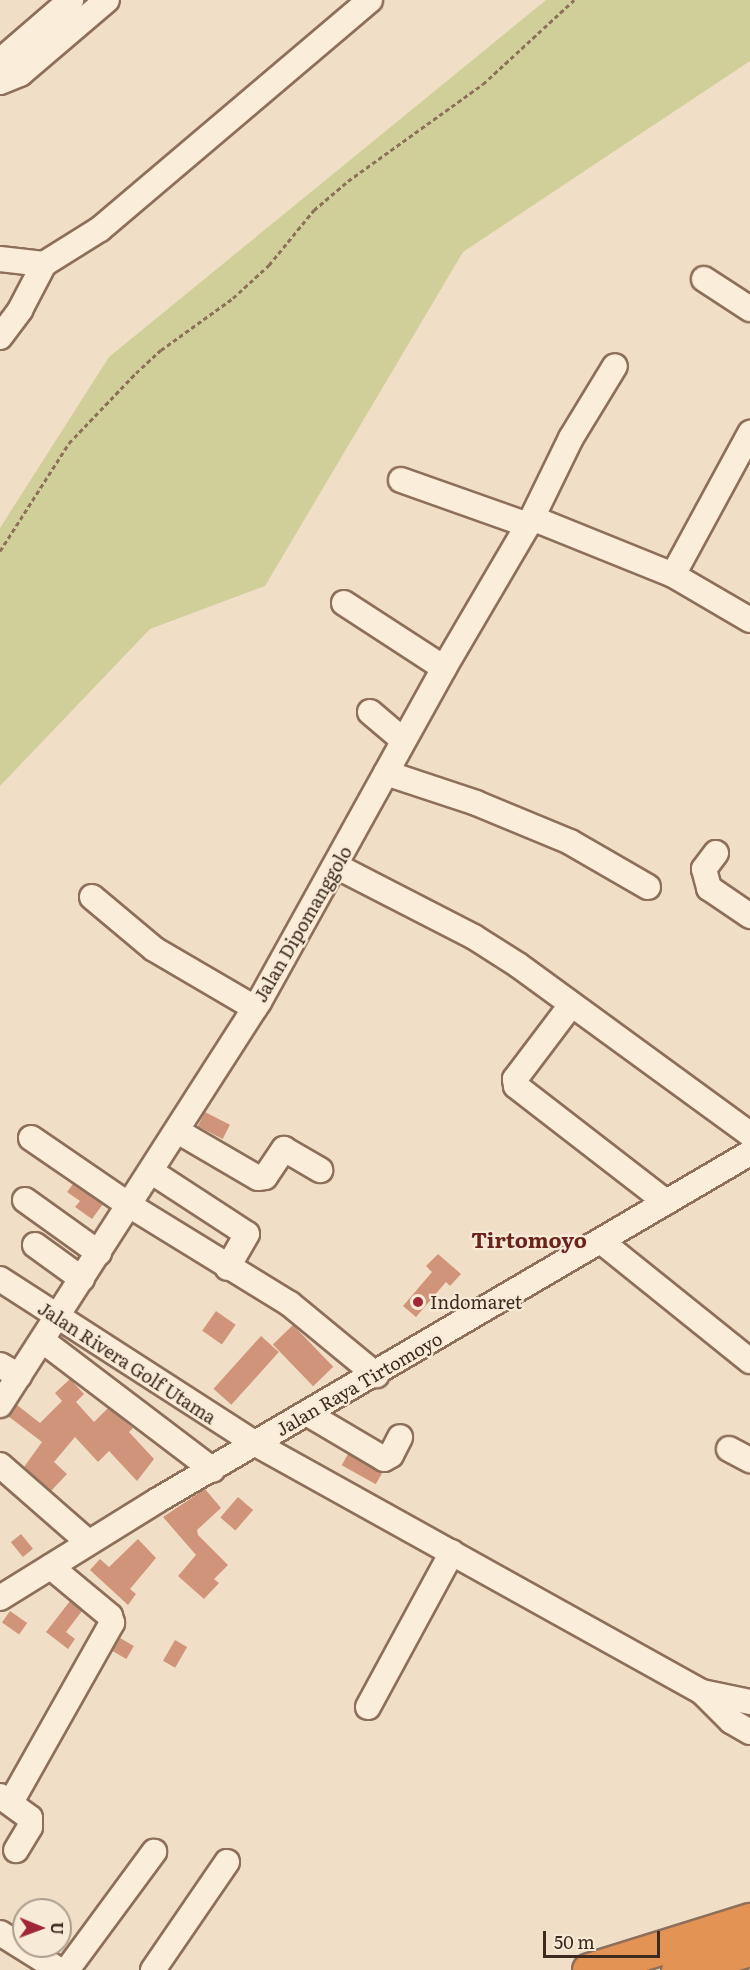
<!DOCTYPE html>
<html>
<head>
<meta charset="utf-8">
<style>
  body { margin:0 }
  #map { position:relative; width:750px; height:1970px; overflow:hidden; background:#f0dfc6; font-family:Literata,serif }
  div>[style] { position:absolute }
  .green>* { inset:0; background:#d0cf99 }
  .building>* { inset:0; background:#d0947a; transform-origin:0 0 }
  .path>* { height:3px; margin-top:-1.5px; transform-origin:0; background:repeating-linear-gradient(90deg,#8d6f5a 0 4.5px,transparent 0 7.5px) }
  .roads { filter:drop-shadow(2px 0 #8d6f5a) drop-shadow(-2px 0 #8d6f5a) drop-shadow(0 2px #8d6f5a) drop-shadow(0 -2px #8d6f5a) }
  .minor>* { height:24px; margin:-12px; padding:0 12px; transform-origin:12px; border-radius:12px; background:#faedda }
  .highway>* { height:33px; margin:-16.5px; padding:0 16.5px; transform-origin:16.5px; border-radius:16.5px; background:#e39354 }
  .dots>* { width:16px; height:16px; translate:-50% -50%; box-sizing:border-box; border:3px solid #f7ead6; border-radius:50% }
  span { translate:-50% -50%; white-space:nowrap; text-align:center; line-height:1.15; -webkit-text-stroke:4.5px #f7ead6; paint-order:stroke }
  .street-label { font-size:18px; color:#3c2a1f }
  .poi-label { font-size:18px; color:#3c2a1f }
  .left { translate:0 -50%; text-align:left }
  .quarter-label { font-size:21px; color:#6b231c; font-weight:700 }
  .north { position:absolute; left:12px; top:1898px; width:60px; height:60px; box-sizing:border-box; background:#f7ead6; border:2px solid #ac9d8d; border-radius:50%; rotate:91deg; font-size:16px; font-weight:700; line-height:24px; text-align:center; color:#3c2a1f }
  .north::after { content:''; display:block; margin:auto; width:21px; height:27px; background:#9f2736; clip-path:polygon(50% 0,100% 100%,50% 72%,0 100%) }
  .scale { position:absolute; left:543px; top:1931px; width:117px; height:27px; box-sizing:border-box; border:3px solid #3c2a1f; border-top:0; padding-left:8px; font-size:18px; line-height:21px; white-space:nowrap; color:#3c2a1f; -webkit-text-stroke:4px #f7ead6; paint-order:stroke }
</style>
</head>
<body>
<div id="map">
  <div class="green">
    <i style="clip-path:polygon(546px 0,750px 0,750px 61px,463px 252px,265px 586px,150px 629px,0 786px,0 528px,109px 357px)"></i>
  </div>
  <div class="building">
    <i style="left:205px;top:1112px;width:28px;height:16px;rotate:27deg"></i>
    <i style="clip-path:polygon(73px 1184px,103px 1204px,92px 1219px,75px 1207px,80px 1201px,67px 1192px)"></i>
    <i style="clip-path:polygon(438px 1254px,461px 1274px,450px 1286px,446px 1282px,416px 1317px,403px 1306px,432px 1272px,426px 1266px)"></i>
    <i style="left:216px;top:1311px;width:24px;height:24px;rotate:35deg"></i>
    <i style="left:293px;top:1325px;width:58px;height:28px;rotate:46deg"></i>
    <i style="left:261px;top:1336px;width:24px;height:71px;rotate:42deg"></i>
    <i style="clip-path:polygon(70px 1379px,84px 1394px,76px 1402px,94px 1422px,108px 1408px,133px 1428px,129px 1432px,154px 1459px,137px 1481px,109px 1451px,98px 1462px,75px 1437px,54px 1462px,67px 1474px,51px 1491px,24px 1467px,42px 1442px,8px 1416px,17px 1405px,40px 1423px,62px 1401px,55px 1393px)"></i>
    <i style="left:348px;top:1454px;width:39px;height:13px;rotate:29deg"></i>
    <i style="clip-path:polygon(205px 1489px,221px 1508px,197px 1530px,198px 1535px,228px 1565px,214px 1579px,219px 1583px,204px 1599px,178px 1576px,196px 1555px,163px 1517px)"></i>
    <i style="left:238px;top:1497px;width:20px;height:27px;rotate:41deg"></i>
    <i style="left:21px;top:1534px;width:19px;height:13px;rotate:51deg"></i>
    <i style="clip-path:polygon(138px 1539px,156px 1558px,130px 1589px,136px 1594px,128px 1605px,90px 1570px,100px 1559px,109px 1567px)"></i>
    <i style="clip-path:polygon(70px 1601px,82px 1611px,66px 1632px,75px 1639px,68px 1649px,46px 1632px)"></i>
    <i style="left:10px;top:1611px;width:21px;height:14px;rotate:35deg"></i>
    <i style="left:120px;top:1638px;width:16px;height:15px;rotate:30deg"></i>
    <i style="left:175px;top:1640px;width:14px;height:24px;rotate:30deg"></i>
  </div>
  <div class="path">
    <i style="left:0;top:551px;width:128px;rotate:-57.4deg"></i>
    <i style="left:69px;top:443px;width:97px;rotate:-46.3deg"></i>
    <i style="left:136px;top:373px;width:34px;rotate:-43deg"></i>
    <i style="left:161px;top:350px;width:89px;rotate:-35.8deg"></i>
    <i style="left:233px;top:298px;width:49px;rotate:-42.5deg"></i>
    <i style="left:269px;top:265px;width:71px;rotate:-50.7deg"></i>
    <i style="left:314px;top:210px;width:45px;rotate:-40.5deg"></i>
    <i style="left:348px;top:181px;width:166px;rotate:-35.7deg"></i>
    <i style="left:483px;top:84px;width:124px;rotate:-42.7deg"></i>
  </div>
  <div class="roads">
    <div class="minor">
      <i style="left:0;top:61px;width:94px;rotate:-40.7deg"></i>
      <i style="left:0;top:82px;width:22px;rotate:-22deg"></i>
      <i style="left:20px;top:74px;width:114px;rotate:-40.4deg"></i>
      <i style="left:0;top:259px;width:44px;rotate:6.5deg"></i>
      <i style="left:704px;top:279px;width:55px;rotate:33.1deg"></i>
      <i style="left:0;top:337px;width:34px;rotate:-53deg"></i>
      <i style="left:20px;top:310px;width:52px;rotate:-62.4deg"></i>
      <i style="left:44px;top:264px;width:66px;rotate:-32deg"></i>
      <i style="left:100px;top:229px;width:354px;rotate:-40.3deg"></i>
      <i style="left:401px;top:480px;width:135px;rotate:19.5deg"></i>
      <i style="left:532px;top:518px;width:152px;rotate:22deg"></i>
      <i style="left:673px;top:575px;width:89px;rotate:30.3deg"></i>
      <i style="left:673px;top:575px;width:162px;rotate:-61.5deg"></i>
      <i style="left:344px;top:603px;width:119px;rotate:33deg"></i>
      <i style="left:370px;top:712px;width:43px;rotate:40.3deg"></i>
      <i style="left:386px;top:773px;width:95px;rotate:18.4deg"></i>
      <i style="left:476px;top:803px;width:102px;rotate:22.5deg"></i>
      <i style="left:570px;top:842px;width:90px;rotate:30deg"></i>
      <i style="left:716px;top:853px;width:20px;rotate:127deg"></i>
      <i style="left:704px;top:869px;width:20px;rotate:75deg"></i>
      <i style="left:709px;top:888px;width:50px;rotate:34.3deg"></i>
      <i style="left:336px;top:866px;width:155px;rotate:27.2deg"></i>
      <i style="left:474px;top:937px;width:52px;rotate:32.5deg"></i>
      <i style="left:518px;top:965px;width:287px;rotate:36.1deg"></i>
      <i style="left:92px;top:897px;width:81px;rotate:40deg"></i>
      <i style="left:154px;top:949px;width:117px;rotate:30.3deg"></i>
      <i style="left:571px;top:1005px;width:93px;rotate:127.1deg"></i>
      <i style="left:515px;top:1079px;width:7px;rotate:82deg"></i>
      <i style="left:516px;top:1086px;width:190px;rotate:37.7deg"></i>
      <i style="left:179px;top:1132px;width:91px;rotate:30.2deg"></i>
      <i style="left:258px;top:1178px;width:7px;rotate:-8deg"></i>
      <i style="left:265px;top:1177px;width:34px;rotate:-56deg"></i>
      <i style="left:284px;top:1149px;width:42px;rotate:30.3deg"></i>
      <i style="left:31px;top:1138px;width:119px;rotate:34.4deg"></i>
      <i style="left:129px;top:1205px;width:189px;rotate:31.6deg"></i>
      <i style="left:290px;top:1304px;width:112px;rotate:39.5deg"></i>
      <i style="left:152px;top:1172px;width:113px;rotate:33.1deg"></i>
      <i style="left:247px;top:1234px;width:39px;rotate:120deg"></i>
      <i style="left:25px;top:1200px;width:91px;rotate:35.6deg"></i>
      <i style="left:602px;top:1242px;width:190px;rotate:38.8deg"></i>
      <i style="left:35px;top:1245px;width:58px;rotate:35.9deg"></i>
      <i style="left:0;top:1279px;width:305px;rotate:32.8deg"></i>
      <i style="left:256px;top:1444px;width:510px;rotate:29.08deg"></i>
      <i style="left:702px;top:1692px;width:41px;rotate:45deg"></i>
      <i style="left:731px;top:1721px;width:22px;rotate:30deg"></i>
      <i style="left:43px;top:1341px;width:213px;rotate:37.2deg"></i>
      <i style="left:0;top:1365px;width:22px;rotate:30deg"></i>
      <i style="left:0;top:1405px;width:479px;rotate:-57.3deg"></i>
      <i style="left:259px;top:1002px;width:382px;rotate:-61deg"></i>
      <i style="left:444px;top:668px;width:174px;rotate:-59.6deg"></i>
      <i style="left:532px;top:518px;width:89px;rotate:-64deg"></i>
      <i style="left:571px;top:438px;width:84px;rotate:-58.6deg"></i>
      <i style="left:308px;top:1414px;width:88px;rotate:30.6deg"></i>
      <i style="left:384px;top:1459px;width:8px;rotate:-30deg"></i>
      <i style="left:391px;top:1455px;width:20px;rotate:-63deg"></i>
      <i style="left:729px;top:1449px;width:24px;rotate:28deg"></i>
      <i style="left:0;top:1465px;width:117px;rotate:41.2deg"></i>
      <i style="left:0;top:1598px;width:186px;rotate:-31.8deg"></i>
      <i style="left:158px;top:1500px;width:686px;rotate:-30.38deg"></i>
      <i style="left:702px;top:1692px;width:49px;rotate:11.8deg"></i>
      <i style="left:368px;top:1707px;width:176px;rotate:-61.5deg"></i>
      <i style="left:0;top:1796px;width:37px;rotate:36deg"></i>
      <i style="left:30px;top:1818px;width:9px;rotate:90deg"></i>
      <i style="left:30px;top:1827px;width:27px;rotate:121deg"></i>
      <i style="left:11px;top:1802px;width:206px;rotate:-60.6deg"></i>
      <i style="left:112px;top:1623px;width:7px;rotate:-106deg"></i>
      <i style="left:110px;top:1616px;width:77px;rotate:-140.3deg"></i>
      <i style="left:0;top:1933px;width:70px;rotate:32.1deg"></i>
      <i style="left:67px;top:1970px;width:147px;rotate:-53.6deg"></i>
      <i style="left:153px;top:1970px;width:131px;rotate:-55.6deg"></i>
    </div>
    <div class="highway">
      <i style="left:589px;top:1970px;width:169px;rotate:-17.3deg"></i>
      <i style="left:678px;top:1970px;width:75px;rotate:-16.3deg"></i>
    </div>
  </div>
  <div class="dots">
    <i style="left:418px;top:1302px;background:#9f2736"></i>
  </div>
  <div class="street-label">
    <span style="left:303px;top:924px;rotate:-60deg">Jalan Dipomanggolo</span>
    <span style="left:127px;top:1363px;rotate:33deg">Jalan Rivera Golf Utama</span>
    <span style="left:359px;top:1384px;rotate:-30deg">Jalan Raya Tirtomoyo</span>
  </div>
  <div class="poi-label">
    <span class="left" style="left:430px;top:1302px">Indomaret</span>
  </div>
  <div class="quarter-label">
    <span style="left:529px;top:1239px">Tirtomoyo</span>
  </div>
  <div class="north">U</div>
  <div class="scale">50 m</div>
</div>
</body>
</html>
